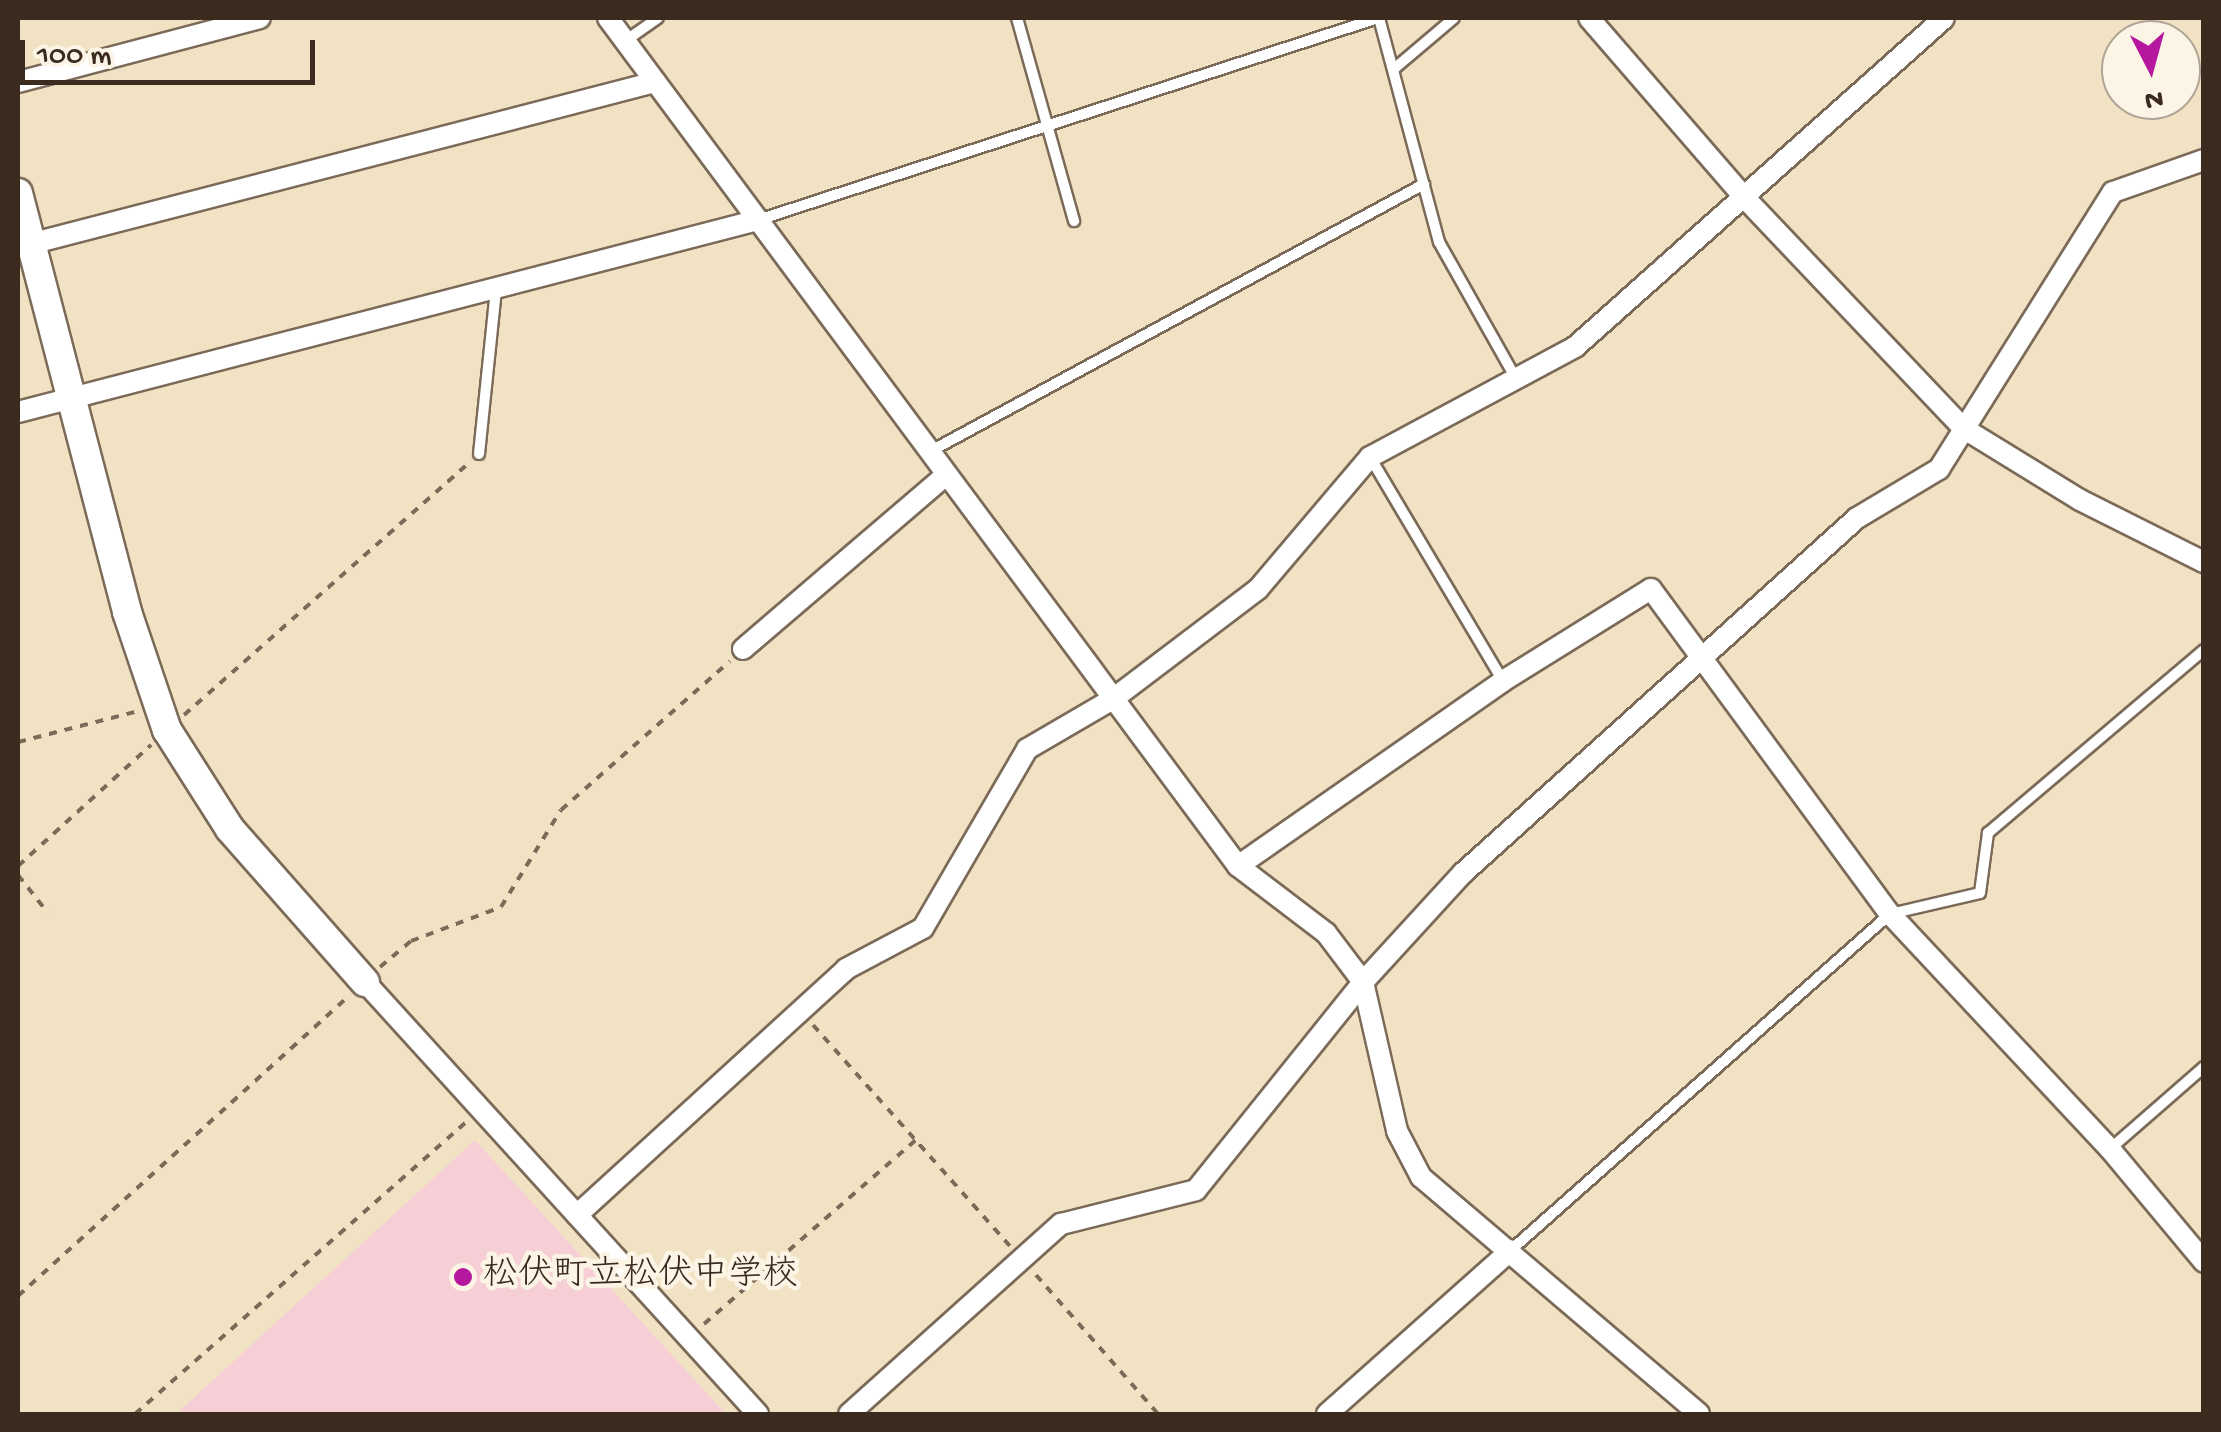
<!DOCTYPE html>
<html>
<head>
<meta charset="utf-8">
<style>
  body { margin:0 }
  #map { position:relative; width:2221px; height:1432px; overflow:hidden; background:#f1e2c4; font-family:"Gochi Hand","Klee One",sans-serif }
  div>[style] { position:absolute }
  .built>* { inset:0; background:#f6cfd6 }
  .path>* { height:4px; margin-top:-2px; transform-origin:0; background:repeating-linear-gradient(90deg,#7b6a58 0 8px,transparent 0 16px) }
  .roads { filter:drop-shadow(2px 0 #7b6a58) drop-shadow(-2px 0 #7b6a58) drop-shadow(0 2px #7b6a58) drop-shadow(0 -2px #7b6a58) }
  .service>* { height:10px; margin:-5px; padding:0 5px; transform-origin:5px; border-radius:5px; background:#fff }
  .minor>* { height:20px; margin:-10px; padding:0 10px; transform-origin:10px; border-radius:10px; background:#fff }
  .tertiary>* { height:28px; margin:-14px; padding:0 14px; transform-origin:14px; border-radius:14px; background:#fff }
  .dots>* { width:28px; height:28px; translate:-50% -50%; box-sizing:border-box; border:5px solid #fcf5e5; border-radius:50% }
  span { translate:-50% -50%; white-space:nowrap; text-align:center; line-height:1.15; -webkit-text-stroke:9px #fcf5e5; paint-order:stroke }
  .poi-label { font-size:35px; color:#3b2a1e }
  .left { translate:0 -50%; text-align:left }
  .frame { position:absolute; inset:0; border:20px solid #3b2a1e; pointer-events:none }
  .north { position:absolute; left:2101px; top:20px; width:100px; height:100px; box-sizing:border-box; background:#fcf5e5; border:2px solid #afa495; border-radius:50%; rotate:174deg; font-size:28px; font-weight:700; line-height:40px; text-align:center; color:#3b2a1e }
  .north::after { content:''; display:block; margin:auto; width:35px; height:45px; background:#b5179e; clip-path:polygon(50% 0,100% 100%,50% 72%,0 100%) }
  .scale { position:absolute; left:20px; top:40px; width:295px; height:45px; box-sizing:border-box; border:5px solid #3b2a1e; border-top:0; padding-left:12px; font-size:30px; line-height:35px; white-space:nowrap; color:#3b2a1e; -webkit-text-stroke:8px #fcf5e5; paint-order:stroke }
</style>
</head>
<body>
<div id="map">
  <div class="built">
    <i style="clip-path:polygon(475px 1140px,726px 1414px,176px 1414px)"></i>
  </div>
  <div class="path">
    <i style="left:184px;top:715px;width:380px;rotate:-41.5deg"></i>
    <i style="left:18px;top:742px;width:125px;rotate:-14.4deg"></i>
    <i style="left:18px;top:866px;width:180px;rotate:-42.3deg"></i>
    <i style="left:18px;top:875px;width:48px;rotate:51.7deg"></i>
    <i style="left:380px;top:967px;width:40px;rotate:-40deg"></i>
    <i style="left:411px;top:941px;width:96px;rotate:-20.7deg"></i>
    <i style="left:501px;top:907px;width:114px;rotate:-58.3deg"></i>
    <i style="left:561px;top:810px;width:225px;rotate:-41.4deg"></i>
    <i style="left:813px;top:1025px;width:296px;rotate:48.3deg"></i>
    <i style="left:1036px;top:1275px;width:185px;rotate:48.7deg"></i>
    <i style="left:18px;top:1296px;width:445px;rotate:-42.2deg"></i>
    <i style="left:704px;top:1324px;width:281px;rotate:-41deg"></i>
    <i style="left:135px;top:1414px;width:440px;rotate:-41.4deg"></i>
  </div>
  <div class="roads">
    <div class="service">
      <i style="left:1017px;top:18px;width:211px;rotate:74.3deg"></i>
      <i style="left:1379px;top:18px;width:232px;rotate:75deg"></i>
      <i style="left:1439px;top:242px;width:155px;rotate:60.6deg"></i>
      <i style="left:625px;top:41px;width:40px;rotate:-34.9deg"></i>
      <i style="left:1395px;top:68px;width:77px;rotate:-40.3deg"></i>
      <i style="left:755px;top:221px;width:655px;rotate:-18.05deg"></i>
      <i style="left:929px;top:452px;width:563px;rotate:-28.43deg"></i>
      <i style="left:479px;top:454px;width:166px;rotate:-84.1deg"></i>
      <i style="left:1370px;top:457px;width:261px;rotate:59.3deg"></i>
      <i style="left:2110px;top:1149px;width:125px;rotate:-41.1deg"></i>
      <i style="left:1511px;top:1250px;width:506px;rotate:-41.56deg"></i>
      <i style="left:1890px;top:914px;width:92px;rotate:-13.1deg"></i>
      <i style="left:1980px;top:893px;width:61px;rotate:-82.4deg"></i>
      <i style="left:1988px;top:833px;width:283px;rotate:-40.3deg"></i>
    </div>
    <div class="minor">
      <i style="left:608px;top:18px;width:1056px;rotate:53.39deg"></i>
      <i style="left:1238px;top:866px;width:111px;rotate:37.3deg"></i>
      <i style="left:1326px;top:933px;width:61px;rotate:52.9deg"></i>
      <i style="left:1363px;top:982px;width:153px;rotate:77.1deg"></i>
      <i style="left:1397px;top:1131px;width:52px;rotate:62.4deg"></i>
      <i style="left:1421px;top:1177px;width:365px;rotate:40.4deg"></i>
      <i style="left:1589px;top:18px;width:235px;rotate:49.1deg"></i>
      <i style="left:1743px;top:196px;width:320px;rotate:46.5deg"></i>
      <i style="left:1963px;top:428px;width:137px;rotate:31.6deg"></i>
      <i style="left:2080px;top:500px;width:139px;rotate:26.6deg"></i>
      <i style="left:18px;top:82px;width:250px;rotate:-14.8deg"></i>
      <i style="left:30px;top:244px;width:646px;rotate:-14.53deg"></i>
      <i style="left:18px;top:412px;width:760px;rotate:-14.55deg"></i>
      <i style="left:743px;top:649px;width:267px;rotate:-40.6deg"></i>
      <i style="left:1238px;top:866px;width:323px;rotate:-34.9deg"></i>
      <i style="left:1503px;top:681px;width:174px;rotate:-31.9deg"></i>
      <i style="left:1651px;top:589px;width:403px;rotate:53.7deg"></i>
      <i style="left:1890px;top:914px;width:322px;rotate:46.9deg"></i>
      <i style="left:2110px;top:1149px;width:147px;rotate:50.2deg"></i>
      <i style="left:365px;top:982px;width:584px;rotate:47.71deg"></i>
      <i style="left:577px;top:1215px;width:365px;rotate:-42.4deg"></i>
      <i style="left:846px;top:969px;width:87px;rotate:-28deg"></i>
      <i style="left:923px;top:928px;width:207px;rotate:-59.8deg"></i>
      <i style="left:1027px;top:749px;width:99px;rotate:-30.2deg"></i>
      <i style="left:1113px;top:699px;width:182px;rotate:-37.2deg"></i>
      <i style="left:1258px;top:589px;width:173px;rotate:-49.7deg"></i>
      <i style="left:1370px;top:457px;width:233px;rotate:-28.2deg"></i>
      <i style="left:1575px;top:347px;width:494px;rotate:-41.7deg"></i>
      <i style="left:849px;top:1414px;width:285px;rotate:-41.9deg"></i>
      <i style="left:1061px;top:1224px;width:139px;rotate:-14.1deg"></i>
      <i style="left:1196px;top:1190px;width:267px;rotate:-51.2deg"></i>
      <i style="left:1363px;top:982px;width:148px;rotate:-47.5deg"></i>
      <i style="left:1463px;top:873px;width:530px;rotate:-42.02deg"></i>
      <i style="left:1857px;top:518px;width:96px;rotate:-30.9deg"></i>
      <i style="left:1939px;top:469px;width:327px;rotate:-57.9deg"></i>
      <i style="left:2113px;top:192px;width:96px;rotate:-19.4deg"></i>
      <i style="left:1327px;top:1414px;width:246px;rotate:-41.7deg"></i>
    </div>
    <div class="tertiary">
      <i style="left:18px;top:193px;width:433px;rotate:75.4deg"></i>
      <i style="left:127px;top:612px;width:125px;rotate:71.3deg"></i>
      <i style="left:167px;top:730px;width:117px;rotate:57.5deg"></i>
      <i style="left:230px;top:829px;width:204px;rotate:48.6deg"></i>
    </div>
  </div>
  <div class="dots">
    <i style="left:463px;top:1277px;background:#b5179e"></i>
  </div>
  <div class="poi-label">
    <span class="left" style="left:483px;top:1277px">松伏町立松伏中学校</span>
  </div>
  <div class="frame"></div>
  <div class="north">N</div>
  <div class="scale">100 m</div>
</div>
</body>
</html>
